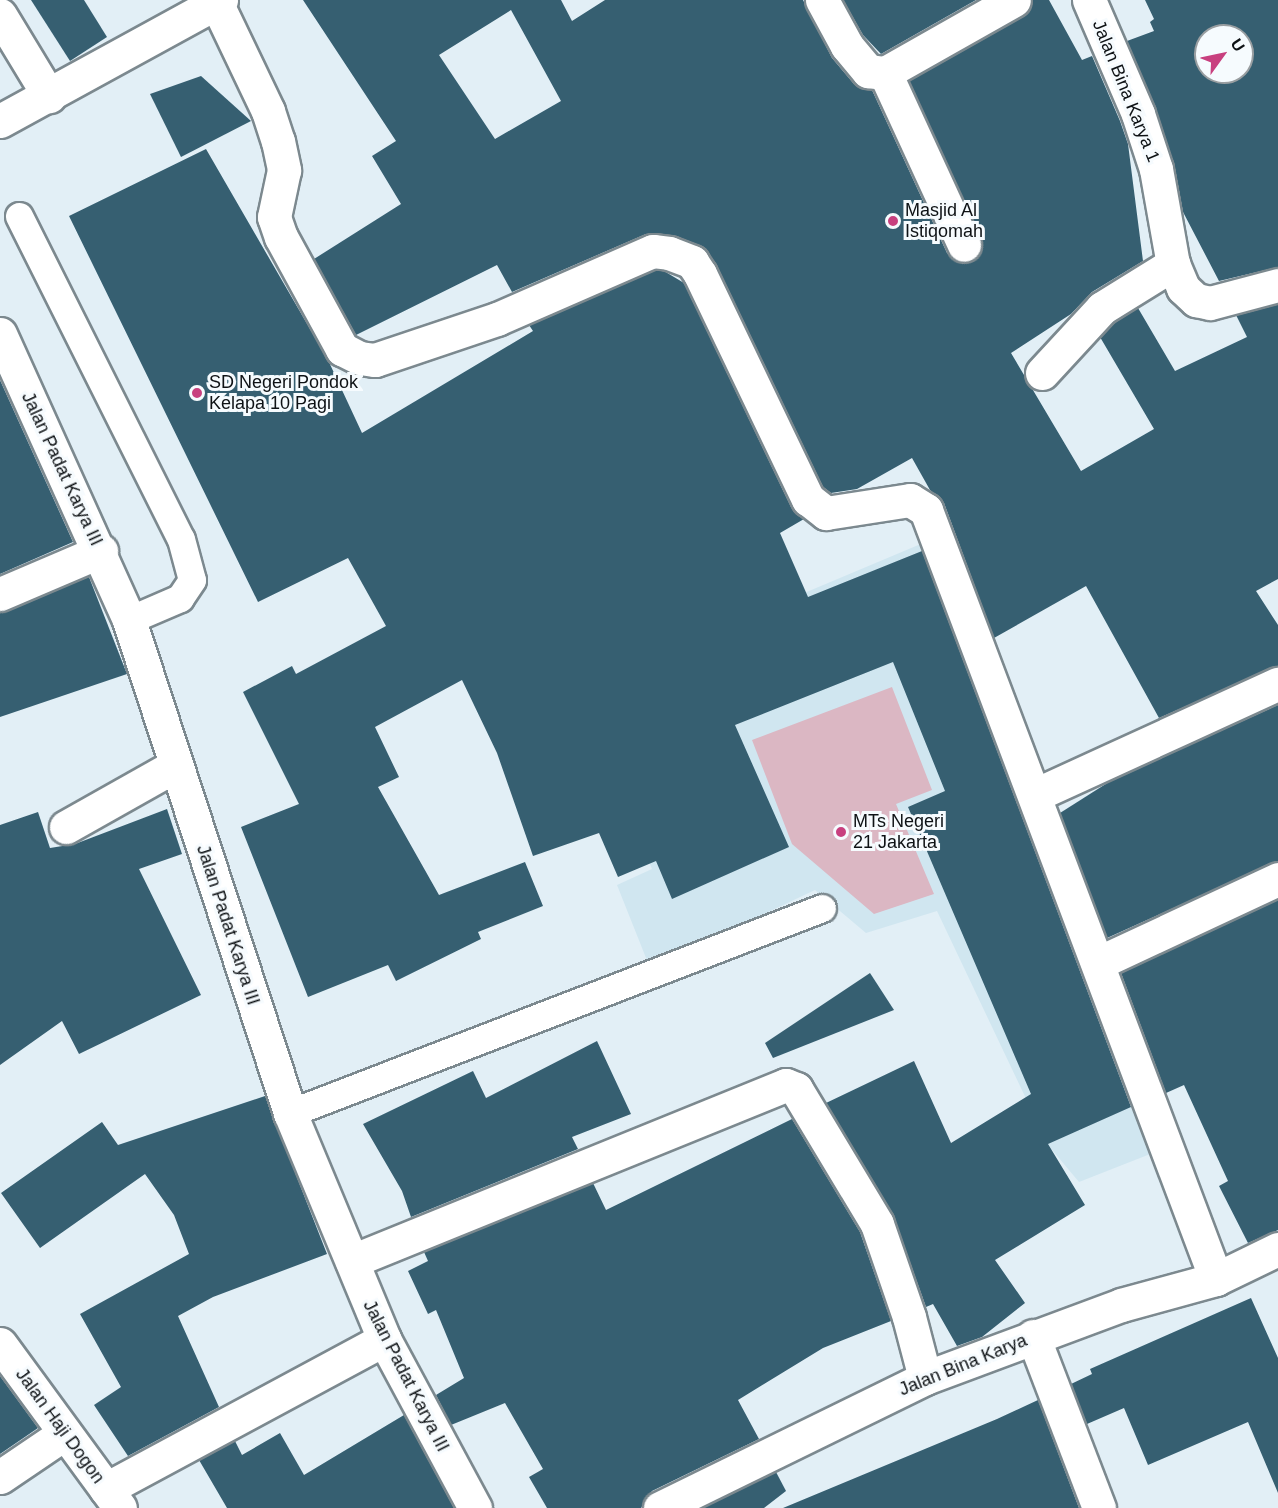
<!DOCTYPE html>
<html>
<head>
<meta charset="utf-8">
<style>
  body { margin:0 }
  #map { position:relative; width:1278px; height:1508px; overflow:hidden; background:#e2eff6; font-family:Arial,sans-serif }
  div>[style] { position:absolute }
  .built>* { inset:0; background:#d0e6f0 }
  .green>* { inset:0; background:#dbb7c3 }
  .building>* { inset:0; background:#365f71 }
  .roads { filter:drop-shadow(2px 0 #7c898f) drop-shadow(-2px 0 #7c898f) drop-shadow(0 2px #7c898f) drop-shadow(0 -2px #7c898f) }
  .service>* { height:27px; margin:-13.5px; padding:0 13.5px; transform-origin:13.5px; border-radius:13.5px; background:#fff }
  .minor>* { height:33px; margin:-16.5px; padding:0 16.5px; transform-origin:16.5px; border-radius:16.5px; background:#fff }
  .dots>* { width:16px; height:16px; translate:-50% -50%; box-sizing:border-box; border:3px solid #f6fbfe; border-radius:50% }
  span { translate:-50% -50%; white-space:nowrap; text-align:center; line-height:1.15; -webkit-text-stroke:6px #f6fbfe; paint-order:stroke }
  .street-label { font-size:18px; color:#0e1215 }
  .poi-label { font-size:18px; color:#0e1215 }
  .left { translate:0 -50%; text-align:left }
  .north { position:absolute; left:1194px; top:24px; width:60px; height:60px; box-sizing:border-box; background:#f6fbfe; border:2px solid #999ea1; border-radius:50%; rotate:57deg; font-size:16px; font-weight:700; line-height:24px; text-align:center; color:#0e1215 }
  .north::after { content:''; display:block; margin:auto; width:21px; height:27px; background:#c8407f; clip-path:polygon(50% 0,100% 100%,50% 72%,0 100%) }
</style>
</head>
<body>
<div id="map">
  <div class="built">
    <i style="clip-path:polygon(935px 538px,1163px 1149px,1079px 1182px,1048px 1145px,937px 911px,866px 933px,815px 890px,650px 968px,617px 885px,652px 869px,621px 794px,707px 634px)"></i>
  </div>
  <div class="green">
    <i style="clip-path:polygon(892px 687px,932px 790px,896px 804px,934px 894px,874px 914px,792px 844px,752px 740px)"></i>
  </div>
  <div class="building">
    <i style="clip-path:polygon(31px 0,84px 0,107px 37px,70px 61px)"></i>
    <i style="clip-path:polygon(evenodd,303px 0,561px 0,572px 21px,605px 0,803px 0,832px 58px,854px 84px,872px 90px,947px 253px,963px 264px,980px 255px,981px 238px,909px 81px,1023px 16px,1033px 0,1049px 0,1082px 60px,1092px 56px,1120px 121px,1128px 144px,1143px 261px,1092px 292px,1071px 314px,1011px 353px,1081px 471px,1154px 429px,1100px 337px,1114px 323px,1138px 308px,1175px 371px,1247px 337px,1236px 315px,1278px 304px,1278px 579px,1256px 591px,1278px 625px,1278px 666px,1159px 718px,1086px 586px,994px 638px,944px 503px,930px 490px,912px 458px,857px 489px,831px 493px,823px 487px,716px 264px,699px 245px,676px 236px,646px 234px,512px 292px,497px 265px,356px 335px,314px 259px,401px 204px,372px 156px,396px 141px,303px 0,511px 10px,561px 101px,495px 139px,439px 55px,511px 10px)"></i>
    <i style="clip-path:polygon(843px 0,976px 0,881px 54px,863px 35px)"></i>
    <i style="clip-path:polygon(evenodd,1145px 0,1278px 0,1278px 267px,1219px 281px,1183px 212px,1174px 163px,1127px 41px,1154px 31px,1150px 22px,1154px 19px,1145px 0,1206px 36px,1242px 36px,1242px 72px,1206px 72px,1206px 36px)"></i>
    <i style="clip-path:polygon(201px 76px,251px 121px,181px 157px,150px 94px)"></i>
    <i style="clip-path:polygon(206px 149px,328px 360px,362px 433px,533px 331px,529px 325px,656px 270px,664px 271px,684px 283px,791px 507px,804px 519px,780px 533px,808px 597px,922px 551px,1131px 1107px,1048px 1144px,1085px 1205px,995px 1260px,1025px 1303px,982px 1337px,957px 1346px,933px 1304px,926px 1307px,893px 1215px,826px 1103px,914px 1061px,951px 1143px,1031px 1094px,908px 807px,945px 791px,893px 662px,735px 725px,789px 847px,672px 899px,656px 861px,618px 877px,599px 833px,533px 856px,497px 753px,462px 680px,375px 727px,399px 777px,378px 787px,439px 895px,525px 862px,543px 906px,478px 932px,481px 939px,396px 981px,388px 965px,308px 997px,241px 827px,299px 804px,243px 692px,292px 666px,296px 674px,386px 626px,348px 558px,258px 602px,69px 216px)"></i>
    <i style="clip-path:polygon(0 380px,73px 542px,0 574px)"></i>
    <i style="clip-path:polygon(89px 577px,127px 674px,0 717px,0 612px)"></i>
    <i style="clip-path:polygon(1278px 705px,1278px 861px,1107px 938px,1060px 813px,1112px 780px)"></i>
    <i style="clip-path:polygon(167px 809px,182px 854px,139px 869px,201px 995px,79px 1054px,62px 1021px,0 1065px,0 825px,38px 812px,50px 848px,75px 844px)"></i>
    <i style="clip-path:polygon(1278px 900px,1278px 1230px,1248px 1243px,1219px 1186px,1228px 1181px,1184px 1085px,1166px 1093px,1121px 973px)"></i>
    <i style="clip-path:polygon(870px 973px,894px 1010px,773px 1058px,765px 1043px)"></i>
    <i style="clip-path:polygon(597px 1041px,631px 1114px,572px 1137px,578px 1149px,411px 1217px,402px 1191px,363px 1124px,473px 1071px,486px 1098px)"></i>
    <i style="clip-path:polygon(265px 1096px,327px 1254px,213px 1297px,178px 1316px,219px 1407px,128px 1456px,94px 1405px,121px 1387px,80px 1314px,189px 1254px,174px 1215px,145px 1174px,40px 1248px,1px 1193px,102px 1122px,118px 1145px)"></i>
    <i style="clip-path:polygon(792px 1119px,860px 1232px,891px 1321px,823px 1348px,738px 1400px,759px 1439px,652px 1491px,641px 1508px,547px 1508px,529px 1477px,543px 1469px,505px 1403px,451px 1425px,436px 1395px,464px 1378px,436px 1310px,428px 1314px,408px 1271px,428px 1261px,424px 1252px,593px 1183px,606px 1210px)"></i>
    <i style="clip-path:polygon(1251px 1298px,1278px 1358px,1278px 1493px,1248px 1422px,1148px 1465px,1124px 1408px,1087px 1424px,1071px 1384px,1092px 1374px,1090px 1369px)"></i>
    <i style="clip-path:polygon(0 1376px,38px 1428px,0 1454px)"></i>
    <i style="clip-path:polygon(1038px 1400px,1079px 1508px,783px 1508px,997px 1419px)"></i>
    <i style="clip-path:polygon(404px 1415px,454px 1508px,227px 1508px,199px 1460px,235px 1441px,242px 1455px,280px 1433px,304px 1475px)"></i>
    <i style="clip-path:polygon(776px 1472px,786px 1491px,764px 1508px,703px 1508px)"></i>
  </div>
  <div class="roads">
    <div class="service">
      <i style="left:19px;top:216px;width:361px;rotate:63.4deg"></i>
      <i style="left:181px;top:539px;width:42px;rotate:75deg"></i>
      <i style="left:192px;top:580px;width:22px;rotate:124deg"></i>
      <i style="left:180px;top:598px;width:56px;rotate:156.7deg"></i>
      <i style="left:290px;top:1113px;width:570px;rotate:-21.07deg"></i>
    </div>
    <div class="minor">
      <i style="left:822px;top:0;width:52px;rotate:61.5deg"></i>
      <i style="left:847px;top:46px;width:33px;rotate:50deg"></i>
      <i style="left:868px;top:71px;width:17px;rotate:7deg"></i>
      <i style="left:885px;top:73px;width:148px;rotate:-29.5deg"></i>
      <i style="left:1089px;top:0;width:124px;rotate:66.7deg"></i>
      <i style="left:1138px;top:114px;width:58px;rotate:71.9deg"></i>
      <i style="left:1156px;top:169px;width:97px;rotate:79.9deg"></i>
      <i style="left:1173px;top:264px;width:26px;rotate:67deg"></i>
      <i style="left:1183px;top:288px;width:18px;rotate:43deg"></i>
      <i style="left:1196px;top:300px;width:14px;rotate:12deg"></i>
      <i style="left:1210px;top:303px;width:70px;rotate:-14.8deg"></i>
      <i style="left:216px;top:2px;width:121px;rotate:64.5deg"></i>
      <i style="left:268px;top:111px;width:32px;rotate:72deg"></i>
      <i style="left:278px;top:141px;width:30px;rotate:78deg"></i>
      <i style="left:284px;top:170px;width:48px;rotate:102deg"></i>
      <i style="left:274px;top:217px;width:21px;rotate:71deg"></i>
      <i style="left:281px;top:237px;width:128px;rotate:61.4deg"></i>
      <i style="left:342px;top:349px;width:20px;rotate:27deg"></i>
      <i style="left:360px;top:358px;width:15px;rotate:8deg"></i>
      <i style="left:375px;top:360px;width:129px;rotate:-18.6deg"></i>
      <i style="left:497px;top:319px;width:170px;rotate:-23.6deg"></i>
      <i style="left:653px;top:251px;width:16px;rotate:7deg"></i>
      <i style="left:669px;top:253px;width:25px;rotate:21deg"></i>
      <i style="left:692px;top:262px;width:14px;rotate:56deg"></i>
      <i style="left:700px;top:274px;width:250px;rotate:64.4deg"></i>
      <i style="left:808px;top:499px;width:23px;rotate:38deg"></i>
      <i style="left:826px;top:513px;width:85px;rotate:-8.8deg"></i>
      <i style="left:910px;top:500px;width:19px;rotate:32deg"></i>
      <i style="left:926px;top:510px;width:822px;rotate:69.34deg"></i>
      <i style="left:0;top:15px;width:95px;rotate:58.8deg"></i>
      <i style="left:885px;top:73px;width:189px;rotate:65.3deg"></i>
      <i style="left:0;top:121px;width:252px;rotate:-28.7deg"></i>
      <i style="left:0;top:334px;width:314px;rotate:65.7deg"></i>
      <i style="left:129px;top:620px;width:519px;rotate:71.91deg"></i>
      <i style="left:290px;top:1113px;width:245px;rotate:67.4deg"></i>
      <i style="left:384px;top:1339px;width:192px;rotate:61.7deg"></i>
      <i style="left:1042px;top:373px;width:88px;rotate:-47.3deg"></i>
      <i style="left:1102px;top:308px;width:84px;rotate:-31.8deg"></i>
      <i style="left:0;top:594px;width:110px;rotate:-23.1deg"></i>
      <i style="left:1035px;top:795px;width:267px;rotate:-24.6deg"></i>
      <i style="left:66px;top:827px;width:126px;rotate:-29.4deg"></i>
      <i style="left:1098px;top:963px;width:199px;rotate:-25deg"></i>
      <i style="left:352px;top:1261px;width:468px;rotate:-22.1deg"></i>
      <i style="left:786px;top:1085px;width:11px;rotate:22deg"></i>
      <i style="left:796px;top:1089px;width:157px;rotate:59deg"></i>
      <i style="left:877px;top:1224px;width:98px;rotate:71deg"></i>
      <i style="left:909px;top:1317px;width:63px;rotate:75.3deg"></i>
      <i style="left:1033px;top:1336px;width:184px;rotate:69deg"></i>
      <i style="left:0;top:1344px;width:203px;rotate:53.8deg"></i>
      <i style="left:0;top:1477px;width:78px;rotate:-34.1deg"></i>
      <i style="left:106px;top:1489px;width:316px;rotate:-28.3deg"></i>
      <i style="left:660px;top:1508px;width:295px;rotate:-26.1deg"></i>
      <i style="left:925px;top:1378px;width:209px;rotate:-20.4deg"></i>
      <i style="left:1121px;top:1305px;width:98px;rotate:-15.3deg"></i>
      <i style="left:1216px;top:1279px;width:69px;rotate:-25.8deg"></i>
    </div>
  </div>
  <div class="dots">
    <i style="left:893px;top:221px;background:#c8407f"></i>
    <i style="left:197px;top:393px;background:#c8407f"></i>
    <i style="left:841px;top:832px;background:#c8407f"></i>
  </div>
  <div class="street-label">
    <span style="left:1126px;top:91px;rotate:68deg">Jalan Bina Karya 1</span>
    <span style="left:62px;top:469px;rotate:65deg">Jalan Padat Karya III</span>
    <span style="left:228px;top:925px;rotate:72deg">Jalan Padat Karya III</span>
    <span style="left:963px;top:1365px;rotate:-22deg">Jalan Bina Karya</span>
    <span style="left:406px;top:1376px;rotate:63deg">Jalan Padat Karya III</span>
    <span style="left:60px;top:1426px;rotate:54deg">Jalan Haji Dogon</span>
  </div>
  <div class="poi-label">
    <span class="left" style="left:905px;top:221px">Masjid Al<br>Istiqomah</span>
    <span class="left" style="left:209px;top:393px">SD Negeri Pondok<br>Kelapa 10 Pagi</span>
    <span class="left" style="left:853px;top:832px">MTs Negeri<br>21 Jakarta</span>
  </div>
  <div class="north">U</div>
</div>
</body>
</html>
